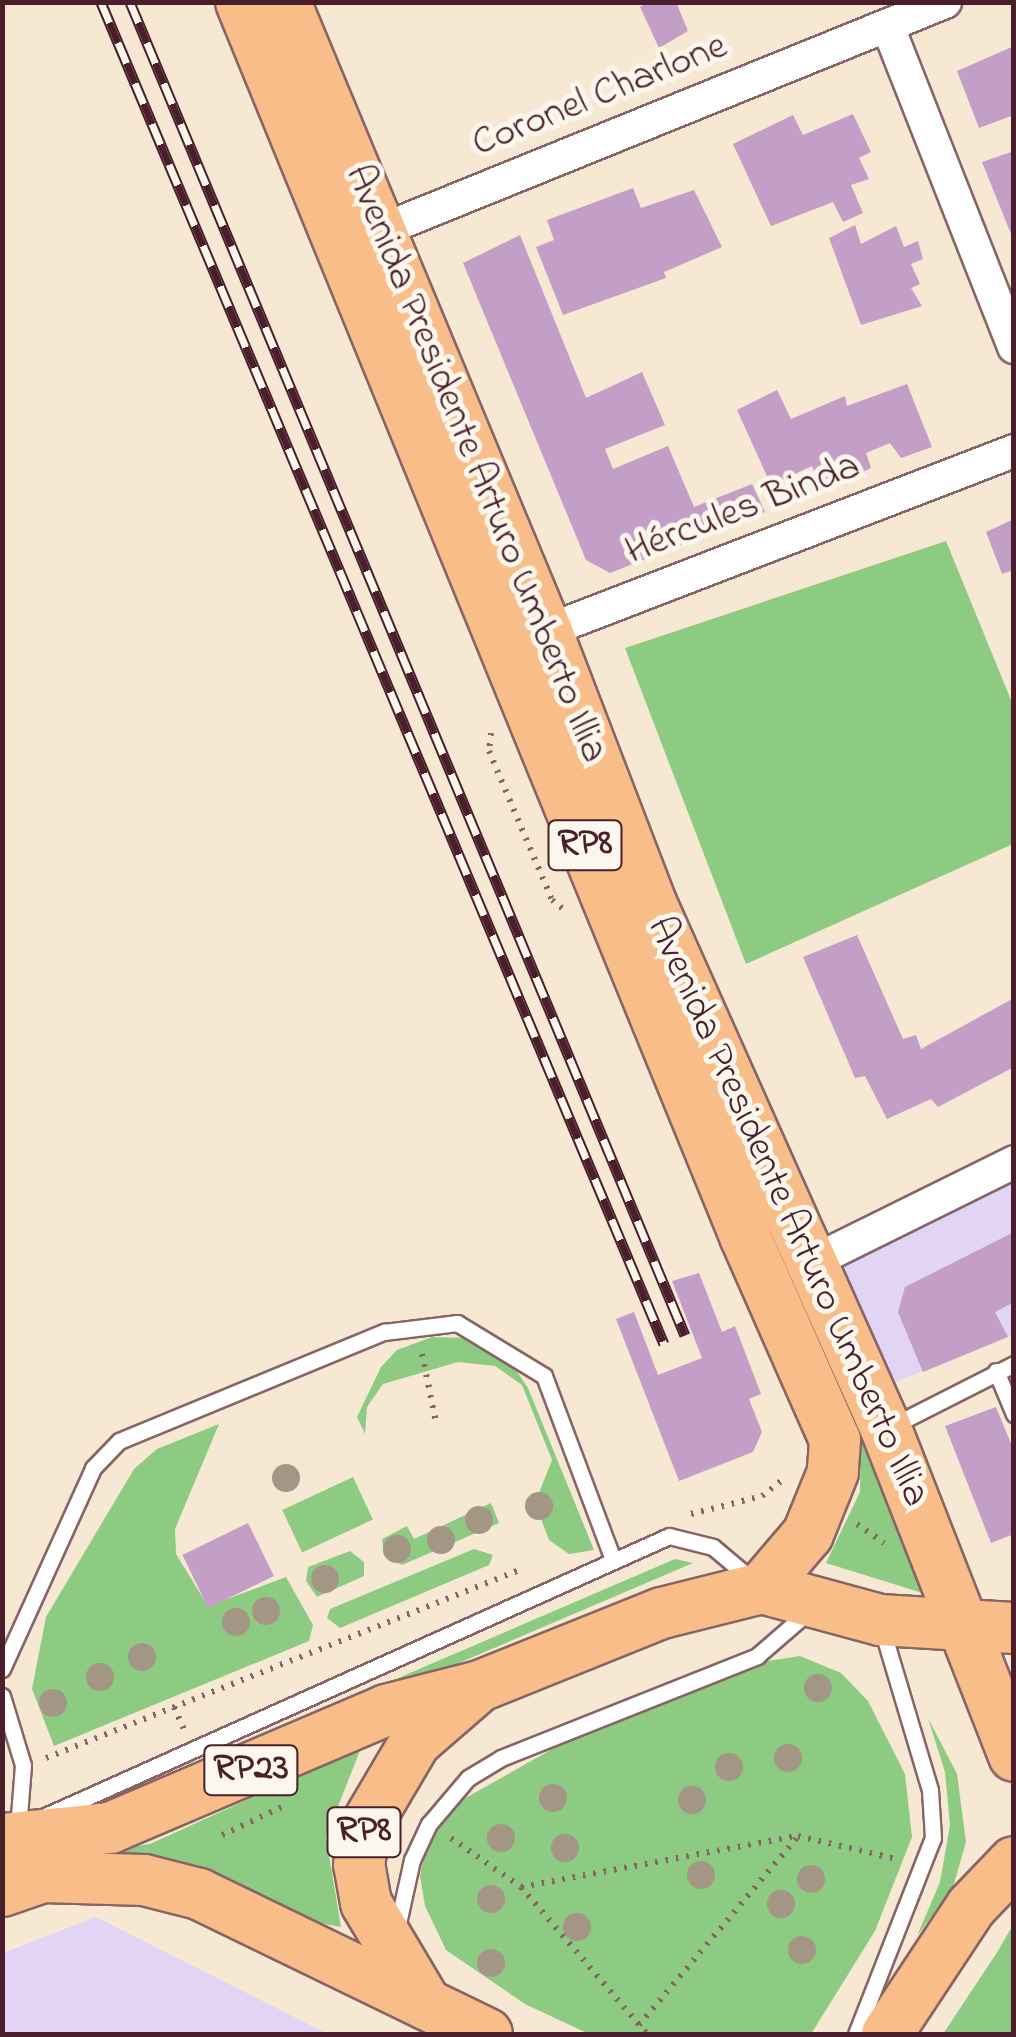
<!DOCTYPE html>
<html>
<head>
<meta charset="utf-8">
<style>
  body { margin:0 }
  #map { position:relative; width:1016px; height:2037px; overflow:hidden; background:#f7e8d4; font-family:"Indie Flower",sans-serif }
  div>[style] { position:absolute }
  .built>* { inset:0; background:#e1d4f4 }
  .green>* { inset:0; background:#8ccb81; transform-origin:0 0 }
  .building>* { inset:0; background:#c39ec7; transform-origin:0 0 }
  .path>* { height:6px; margin-top:-3px; transform-origin:0; background:repeating-linear-gradient(90deg,#876566 0 2.5px,transparent 0 10.5px) }
  .roads { filter:drop-shadow(2px 0 #876566) drop-shadow(-2px 0 #876566) drop-shadow(0 2px #876566) drop-shadow(0 -2px #876566) }
  .service>* { height:15px; margin:-7.5px; padding:0 7.5px; transform-origin:7.5px; border-radius:7.5px; background:#fff }
  .minor>* { height:32px; margin:-16px; padding:0 16px; transform-origin:16px; border-radius:16px; background:#fff }
  .primary>* { height:50px; margin:-25px; padding:0 25px; transform-origin:25px; border-radius:25px; background:#f8bd89 }
  .rail>* { height:11px; margin-top:-5.5px; transform-origin:0; background:repeating-linear-gradient(90deg,#fbf7ec 0 22px,#4a1f2b 0 44px); box-sizing:border-box; border-block:2px solid #4a1f2b }
  .trees>* { width:28px; height:28px; margin:-14px; border-radius:50%; background:#a39685 }
  span { translate:-50% -50%; white-space:nowrap; text-align:center; line-height:1.15; -webkit-text-stroke:10px #fbf7ec; paint-order:stroke }
  .shield-label span { padding:2px 8px; background:#fbf7ec; border:2px solid; border-radius:8px; -webkit-text-stroke-width:0 }
  .shield-label { font-size:38px; color:#4a1f2b; font-weight:700 }
  .street-label { font-size:40px; color:#4a1f2b }
  .frame { position:absolute; inset:0; border:5px solid #4a1f2b; pointer-events:none }
</style>
</head>
<body>
<div id="map">
  <div class="built">
    <i style="clip-path:polygon(1013px 1161px,1013px 1334px,869px 1393px,808px 1264px)"></i>
    <i style="clip-path:polygon(96px 1917px,328px 2034px,3px 2034px,3px 1953px)"></i>
  </div>
  <div class="green">
    <i style="clip-path:polygon(946px 541px,1013px 705px,1013px 844px,746px 964px,625px 648px)"></i>
    <i style="clip-path:polygon(432px 1337px,471px 1338px,512px 1364px,528px 1388px,594px 1550px,569px 1554px,549px 1540px,535px 1503px,552px 1460px,522px 1385px,495px 1366px,458px 1362px,383px 1384px,367px 1407px,365px 1434px,357px 1417px,381px 1367px,397px 1350px)"></i>
    <i style="clip-path:polygon(219px 1424px,175px 1529px,176px 1554px,208px 1606px,286px 1577px,313px 1625px,309px 1641px,54px 1746px,32px 1689px,46px 1617px,134px 1469px,157px 1449px)"></i>
    <i style="clip-path:polygon(861px 1432px,929px 1595px,826px 1563px,860px 1492px)"></i>
    <i style="left:353px;top:1477px;width:47px;height:78px;rotate:65deg"></i>
    <i style="clip-path:polygon(491px 1503px,499px 1523px,402px 1565px,384px 1556px,382px 1539px,407px 1526px,414px 1539px)"></i>
    <i style="clip-path:polygon(474px 1549px,493px 1555px,489px 1565px,340px 1628px,327px 1618px,330px 1609px)"></i>
    <i style="clip-path:polygon(350px 1551px,364px 1562px,364px 1576px,317px 1597px,306px 1581px,308px 1567px)"></i>
    <i style="clip-path:polygon(675px 1559px,693px 1563px,246px 1754px,131px 1793px)"></i>
    <i style="clip-path:polygon(800px 1656px,841px 1673px,868px 1701px,905px 1774px,912px 1837px,875px 1931px,811px 2034px,589px 2034px,525px 2004px,446px 1950px,425px 1906px,420px 1876px,426px 1845px,462px 1800px,572px 1738px,768px 1661px)"></i>
    <i style="clip-path:polygon(928px 1718px,957px 1774px,966px 1842px,953px 1887px,917px 1936px,940px 1882px,950px 1825px,945px 1772px)"></i>
    <i style="clip-path:polygon(361px 1748px,326px 1837px,341px 1927px,3px 1866px,150px 1844px)"></i>
    <i style="clip-path:polygon(1013px 1925px,1013px 2034px,943px 2034px,996px 1954px)"></i>
  </div>
  <div class="building">
    <i style="clip-path:polygon(648px 2px,676px 2px,688px 31px,659px 48px,640px 7px)"></i>
    <i style="clip-path:polygon(1014px 46px,1014px 115px,979px 128px,957px 71px)"></i>
    <i style="clip-path:polygon(853px 114px,871px 152px,859px 158px,869px 179px,851px 185px,863px 213px,843px 222px,833px 202px,771px 226px,733px 144px,793px 115px,803px 135px)"></i>
    <i style="clip-path:polygon(1014px 151px,1014px 239px,1013px 239px,982px 162px)"></i>
    <i style="clip-path:polygon(633px 188px,641px 208px,694px 190px,722px 247px,664px 272px,666px 278px,563px 315px,536px 247px,554px 240px,547px 220px)"></i>
    <i style="clip-path:polygon(855px 225px,861px 244px,896px 226px,904px 247px,918px 241px,923px 259px,911px 264px,920px 284px,911px 288px,922px 306px,861px 325px,829px 238px)"></i>
    <i style="clip-path:polygon(520px 235px,586px 398px,642px 372px,665px 425px,605px 449px,613px 469px,668px 446px,694px 507px,752px 484px,765px 512px,610px 573px,586px 560px,463px 263px)"></i>
    <i style="clip-path:polygon(907px 384px,932px 447px,901px 458px,890px 443px,866px 453px,871px 468px,823px 491px,812px 466px,771px 485px,737px 410px,777px 390px,791px 419px,845px 396px,847px 406px)"></i>
    <i style="clip-path:polygon(1014px 519px,1014px 570px,1002px 574px,986px 532px)"></i>
    <i style="clip-path:polygon(857px 935px,903px 1039px,916px 1035px,921px 1049px,1014px 998px,1014px 1067px,938px 1107px,931px 1099px,887px 1119px,865px 1076px,855px 1078px,803px 957px)"></i>
    <i style="clip-path:polygon(1014px 1232px,1014px 1302px,995px 1312px,1008px 1337px,923px 1372px,898px 1312px,905px 1287px)"></i>
    <i style="clip-path:polygon(699px 1273px,722px 1332px,735px 1326px,761px 1394px,749px 1399px,762px 1432px,753px 1452px,679px 1481px,616px 1319px,634px 1312px,658px 1375px,702px 1358px,672px 1281px)"></i>
    <i style="clip-path:polygon(996px 1407px,1014px 1451px,1014px 1534px,991px 1543px,945px 1426px)"></i>
    <i style="left:248px;top:1523px;width:59px;height:73px;rotate:64deg"></i>
  </div>
  <div class="path">
    <i style="left:491px;top:733px;width:18px;rotate:96deg"></i>
    <i style="left:489px;top:751px;width:162px;rotate:67.1deg"></i>
    <i style="left:552px;top:900px;width:13px;rotate:39deg"></i>
    <i style="left:422px;top:1354px;width:69px;rotate:78.4deg"></i>
    <i style="left:691px;top:1514px;width:73px;rotate:-14.2deg"></i>
    <i style="left:762px;top:1496px;width:24px;rotate:-38deg"></i>
    <i style="left:857px;top:1524px;width:33px;rotate:35deg"></i>
    <i style="left:174px;top:1707px;width:24px;rotate:66deg"></i>
    <i style="left:46px;top:1758px;width:512px;rotate:-21.66deg"></i>
    <i style="left:222px;top:1835px;width:68px;rotate:-25.1deg"></i>
    <i style="left:451px;top:1838px;width:85px;rotate:35deg"></i>
    <i style="left:521px;top:1887px;width:194px;rotate:49.4deg"></i>
    <i style="left:521px;top:1887px;width:281px;rotate:-10.5deg"></i>
    <i style="left:639px;top:2025px;width:247px;rotate:-49.9deg"></i>
    <i style="left:798px;top:1836px;width:102px;rotate:13.1deg"></i>
  </div>
  <div class="roads">
    <div class="service">
      <i style="left:996px;top:1371px;width:47px;rotate:67.3deg"></i>
      <i style="left:892px;top:1426px;width:137px;rotate:-26.9deg"></i>
      <i style="left:2px;top:1669px;width:221px;rotate:-65.6deg"></i>
      <i style="left:93px;top:1468px;width:37px;rotate:-46deg"></i>
      <i style="left:119px;top:1441px;width:287px;rotate:-22.4deg"></i>
      <i style="left:384px;top:1332px;width:74px;rotate:-7deg"></i>
      <i style="left:457px;top:1323px;width:102px;rotate:31.3deg"></i>
      <i style="left:544px;top:1376px;width:197px;rotate:69.4deg"></i>
      <i style="left:2px;top:1696px;width:72px;rotate:73.1deg"></i>
      <i style="left:23px;top:1765px;width:64px;rotate:94.5deg"></i>
      <i style="left:43px;top:1817px;width:686px;rotate:-24.17deg"></i>
      <i style="left:669px;top:1536px;width:45px;rotate:14deg"></i>
      <i style="left:713px;top:1547px;width:50px;rotate:40.1deg"></i>
      <i style="left:397px;top:1928px;width:70px;rotate:-77.6deg"></i>
      <i style="left:412px;top:1860px;width:40px;rotate:-65deg"></i>
      <i style="left:429px;top:1824px;width:60px;rotate:-49.7deg"></i>
      <i style="left:468px;top:1778px;width:39px;rotate:-31deg"></i>
      <i style="left:501px;top:1758px;width:276px;rotate:-21.7deg"></i>
      <i style="left:757px;top:1656px;width:69px;rotate:-40.9deg"></i>
      <i style="left:856px;top:2034px;width:211px;rotate:-68.6deg"></i>
      <i style="left:933px;top:1838px;width:48px;rotate:-93.6deg"></i>
      <i style="left:930px;top:1790px;width:171px;rotate:-106.6deg"></i>
    </div>
    <div class="minor">
      <i style="left:888px;top:27px;width:344px;rotate:68.5deg"></i>
      <i style="left:365px;top:237px;width:626px;rotate:-22.06deg"></i>
      <i style="left:531px;top:637px;width:518px;rotate:-21.06deg"></i>
      <i style="left:808px;top:1264px;width:230px;rotate:-26.3deg"></i>
    </div>
    <div class="primary">
      <i style="left:241px;top:2px;width:1333px;rotate:67.78deg"></i>
      <i style="left:745px;top:1236px;width:223px;rotate:66.2deg"></i>
      <i style="left:835px;top:1440px;width:32px;rotate:94deg"></i>
      <i style="left:833px;top:1472px;width:67px;rotate:112deg"></i>
      <i style="left:808px;top:1534px;width:71px;rotate:130.4deg"></i>
      <i style="left:285px;top:2px;width:682px;rotate:67.42deg"></i>
      <i style="left:547px;top:632px;width:290px;rotate:69deg"></i>
      <i style="left:651px;top:903px;width:576px;rotate:65.93deg"></i>
      <i style="left:886px;top:1429px;width:351px;rotate:68.6deg"></i>
      <i style="left:2px;top:1839px;width:109px;rotate:-5.8deg"></i>
      <i style="left:110px;top:1828px;width:300px;rotate:-23.1deg"></i>
      <i style="left:386px;top:1710px;width:97px;rotate:-14.3deg"></i>
      <i style="left:480px;top:1686px;width:196px;rotate:-21.9deg"></i>
      <i style="left:662px;top:1613px;width:103px;rotate:-14deg"></i>
      <i style="left:762px;top:1588px;width:122px;rotate:15.2deg"></i>
      <i style="left:880px;top:1620px;width:134px;rotate:3.4deg"></i>
      <i style="left:2px;top:1891px;width:43px;rotate:-18.9deg"></i>
      <i style="left:43px;top:1877px;width:101px;rotate:1.7deg"></i>
      <i style="left:144px;top:1880px;width:57px;rotate:14.3deg"></i>
      <i style="left:199px;top:1894px;width:320px;rotate:25.9deg"></i>
      <i style="left:426px;top:2004px;width:117px;rotate:-120.7deg"></i>
      <i style="left:366px;top:1903px;width:39px;rotate:-100deg"></i>
      <i style="left:359px;top:1865px;width:38px;rotate:-81deg"></i>
      <i style="left:365px;top:1827px;width:99px;rotate:-59.5deg"></i>
      <i style="left:415px;top:1742px;width:77px;rotate:-40.8deg"></i>
      <i style="left:887px;top:2034px;width:152px;rotate:-56.5deg"></i>
      <i style="left:971px;top:1907px;width:62px;rotate:-46.3deg"></i>
    </div>
  </div>
  <div class="rail">
    <i style="left:101px;top:2px;width:1455px;rotate:67.24deg"></i>
    <i style="left:130px;top:2px;width:1444px;rotate:67.4deg"></i>
  </div>
  <div class="trees">
    <i style="left:286px;top:1478px"></i>
    <i style="left:539px;top:1506px"></i>
    <i style="left:479px;top:1520px"></i>
    <i style="left:441px;top:1540px"></i>
    <i style="left:397px;top:1549px"></i>
    <i style="left:325px;top:1579px"></i>
    <i style="left:266px;top:1611px"></i>
    <i style="left:236px;top:1622px"></i>
    <i style="left:142px;top:1657px"></i>
    <i style="left:100px;top:1677px"></i>
    <i style="left:818px;top:1688px"></i>
    <i style="left:53px;top:1703px"></i>
    <i style="left:788px;top:1758px"></i>
    <i style="left:729px;top:1767px"></i>
    <i style="left:553px;top:1798px"></i>
    <i style="left:692px;top:1800px"></i>
    <i style="left:501px;top:1838px"></i>
    <i style="left:565px;top:1848px"></i>
    <i style="left:701px;top:1875px"></i>
    <i style="left:811px;top:1879px"></i>
    <i style="left:491px;top:1899px"></i>
    <i style="left:781px;top:1904px"></i>
    <i style="left:577px;top:1927px"></i>
    <i style="left:802px;top:1950px"></i>
    <i style="left:491px;top:1963px"></i>
  </div>
  <div class="shield-label">
    <span style="left:585px;top:845px">RP8</span>
    <span style="left:251px;top:1770px">RP23</span>
    <span style="left:364px;top:1832px">RP8</span>
  </div>
  <div class="street-label">
    <span style="left:600px;top:96px;rotate:-22deg">Coronel Charlone</span>
    <span style="left:475px;top:464px;rotate:68deg">Avenida Presidente Arturo Umberto Illia</span>
    <span style="left:743px;top:510px;rotate:-21deg">Hércules Binda</span>
    <span style="left:787px;top:1212px;rotate:66deg">Avenida Presidente Arturo Umberto Illia</span>
  </div>
  <div class="frame"></div>
</div>
</body>
</html>
